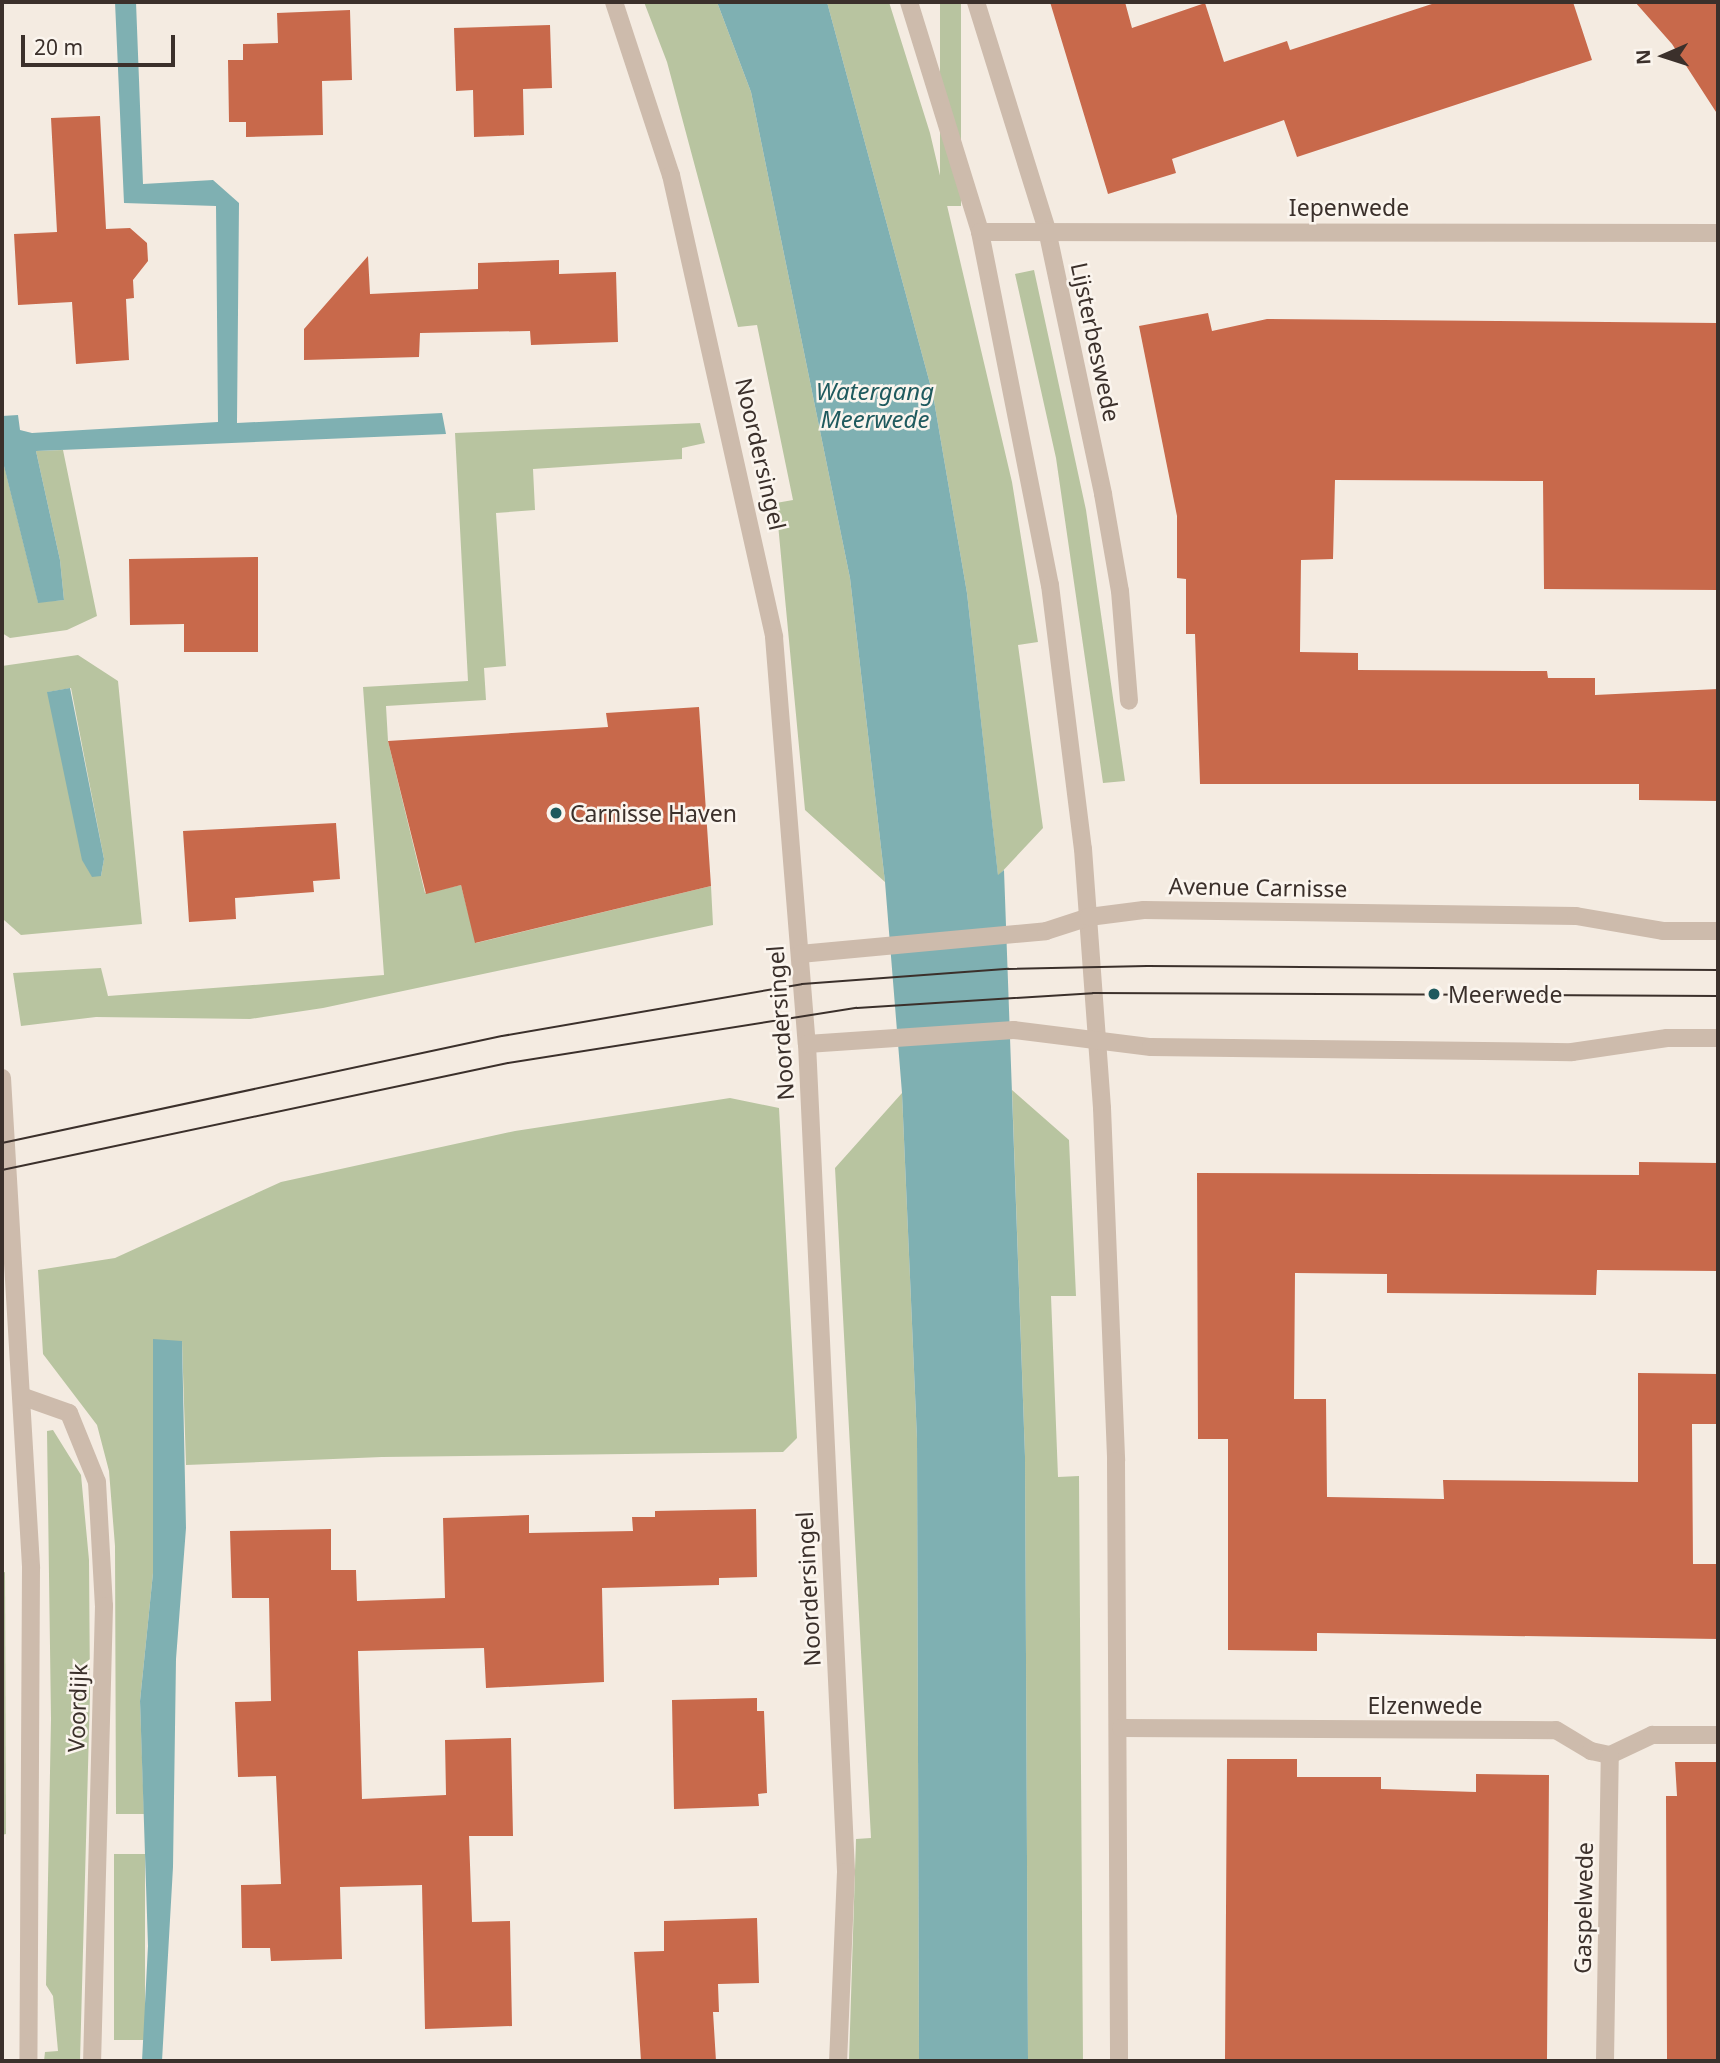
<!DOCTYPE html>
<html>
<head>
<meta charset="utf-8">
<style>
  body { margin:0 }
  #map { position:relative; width:1720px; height:2063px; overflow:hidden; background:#f4ebe1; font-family:"Noto Sans",sans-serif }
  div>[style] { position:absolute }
  .green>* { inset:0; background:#b8c4a0; transform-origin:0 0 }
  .water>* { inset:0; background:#7fb0b2 }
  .building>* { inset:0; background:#c8694b }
  .minor>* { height:18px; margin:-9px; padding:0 9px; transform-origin:9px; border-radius:9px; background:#cdbbac }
  .tram>* { height:2px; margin:-1px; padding:0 1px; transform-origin:1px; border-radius:1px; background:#3b302b }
  .dots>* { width:19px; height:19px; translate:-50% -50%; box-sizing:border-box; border:4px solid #fbf5ee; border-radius:50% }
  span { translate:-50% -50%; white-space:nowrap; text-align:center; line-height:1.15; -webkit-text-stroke:5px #fbf5ee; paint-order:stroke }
  .street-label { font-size:23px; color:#3b302b }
  .poi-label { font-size:23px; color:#3b302b }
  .left { translate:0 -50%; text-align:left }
  .water-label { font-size:24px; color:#1f5a5e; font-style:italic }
  .frame { position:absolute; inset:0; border:4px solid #3b302b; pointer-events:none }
  .north { position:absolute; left:1629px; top:21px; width:70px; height:70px; -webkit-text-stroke:5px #fbf5ee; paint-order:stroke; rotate:267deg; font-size:19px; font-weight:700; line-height:28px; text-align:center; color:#3b302b }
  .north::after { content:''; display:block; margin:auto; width:24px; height:32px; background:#3b302b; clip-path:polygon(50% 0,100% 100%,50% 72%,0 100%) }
  .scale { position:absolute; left:21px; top:35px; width:154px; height:32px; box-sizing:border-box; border:4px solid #3b302b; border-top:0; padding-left:9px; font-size:21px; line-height:24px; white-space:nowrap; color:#3b302b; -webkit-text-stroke:5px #fbf5ee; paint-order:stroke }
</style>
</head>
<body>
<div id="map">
  <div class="green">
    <i style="clip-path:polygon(644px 2px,717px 2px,751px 92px,850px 578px,885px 882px,805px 810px,776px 503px,793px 500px,757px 325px,738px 327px,667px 62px)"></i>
    <i style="clip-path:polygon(827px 2px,889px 2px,930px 133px,1012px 482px,1038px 642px,1018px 645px,1043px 828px,998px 876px,967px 593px,933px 395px)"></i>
    <i style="left:940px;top:2px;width:21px;height:204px"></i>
    <i style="clip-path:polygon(1034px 270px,1086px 510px,1125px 781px,1103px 783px,1056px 458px,1015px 274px)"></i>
    <i style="clip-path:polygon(700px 423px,705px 443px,682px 448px,682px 459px,533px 469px,535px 510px,496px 513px,506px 666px,484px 668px,486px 700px,386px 706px,388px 741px,425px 893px,461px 885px,476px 943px,711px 886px,713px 925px,323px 1008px,250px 1019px,96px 1017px,21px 1026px,13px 973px,101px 968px,108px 996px,384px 975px,363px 687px,468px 681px,455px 433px)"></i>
    <i style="clip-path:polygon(63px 450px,97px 616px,67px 630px,10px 638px,2px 633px,2px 457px,38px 602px,64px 600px,60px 560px,36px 451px)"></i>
    <i style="clip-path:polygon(evenodd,78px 655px,118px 681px,142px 924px,21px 935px,4px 920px,2px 904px,2px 666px,78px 655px,71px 688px,104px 859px,101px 876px,48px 692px,71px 688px)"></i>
    <i style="clip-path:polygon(1012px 1090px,1069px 1140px,1076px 1296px,1051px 1296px,1058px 1477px,1079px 1476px,1083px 2061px,1028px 2061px,1025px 1456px)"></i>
    <i style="clip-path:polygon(902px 1093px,917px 1439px,919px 2061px,849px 2061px,856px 1839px,871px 1838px,835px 1168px)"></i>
    <i style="clip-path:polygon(730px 1098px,779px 1108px,797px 1438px,783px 1452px,382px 1457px,186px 1465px,182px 1341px,155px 1464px,153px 1573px,140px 1701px,144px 1814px,116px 1814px,115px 1546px,109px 1471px,97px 1425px,43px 1354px,38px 1270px,115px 1258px,281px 1182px,515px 1131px)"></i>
    <i style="clip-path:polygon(53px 1430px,81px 1475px,89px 1560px,90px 1694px,80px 2061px,44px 2061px,45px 2052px,58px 2051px,53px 1996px,46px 1985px,51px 1719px,47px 1431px)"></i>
    <i style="clip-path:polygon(5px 1572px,6px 1834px,2px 1835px,2px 1573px)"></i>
    <i style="left:145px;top:1854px;width:186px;height:31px;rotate:90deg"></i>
  </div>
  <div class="water">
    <i style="clip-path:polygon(115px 2px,136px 2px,143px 184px,213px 180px,239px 203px,237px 423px,442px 413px,446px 434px,36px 451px,60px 560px,64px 600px,38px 603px,3px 462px,2px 416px,18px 415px,20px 430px,32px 433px,218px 422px,216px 206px,124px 203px)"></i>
    <i style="clip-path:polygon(717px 2px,827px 2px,933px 395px,967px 593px,998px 875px,1004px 870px,1025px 1456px,1028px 2061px,919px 2061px,917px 1439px,902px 1093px,885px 882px,850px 578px,751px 92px)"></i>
    <i style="clip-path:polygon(70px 688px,104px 859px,101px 876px,92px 877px,82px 860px,47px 692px)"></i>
    <i style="clip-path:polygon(153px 1339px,182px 1341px,186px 1528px,176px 1659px,173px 1867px,162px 2061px,142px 2061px,148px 1946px,140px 1701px,153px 1573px)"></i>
  </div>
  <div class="building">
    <i style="clip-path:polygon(1050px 2px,1125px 2px,1132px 28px,1205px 3px,1224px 62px,1287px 41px,1290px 50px,1438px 2px,1573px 2px,1592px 60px,1297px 157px,1284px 120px,1172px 159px,1176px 173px,1108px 194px)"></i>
    <i style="clip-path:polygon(1635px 2px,1718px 2px,1718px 115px,1672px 44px)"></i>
    <i style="clip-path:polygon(350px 10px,352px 80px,322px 81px,323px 135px,246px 137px,246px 122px,229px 122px,228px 60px,243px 60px,243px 44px,278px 43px,277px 13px)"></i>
    <i style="clip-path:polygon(550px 25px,552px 88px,523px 89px,524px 135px,474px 137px,473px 90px,456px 91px,454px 28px)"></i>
    <i style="clip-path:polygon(100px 116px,106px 229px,130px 228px,147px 243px,148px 261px,133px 280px,134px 298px,126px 299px,129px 360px,76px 364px,72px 302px,18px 305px,14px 234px,57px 232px,51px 118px)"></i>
    <i style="clip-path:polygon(368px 256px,370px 294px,478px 289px,478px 263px,559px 260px,559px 274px,616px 272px,618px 342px,531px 345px,530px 331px,420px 333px,419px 357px,304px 360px,304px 329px)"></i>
    <i style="clip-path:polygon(1208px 313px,1212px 331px,1267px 319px,1718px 323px,1718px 590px,1544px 589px,1543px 481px,1335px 480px,1333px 559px,1301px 560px,1300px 652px,1358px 653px,1358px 670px,1547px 671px,1548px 678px,1595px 678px,1595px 695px,1718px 689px,1718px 801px,1639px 800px,1639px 784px,1200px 784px,1195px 634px,1186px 634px,1186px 579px,1177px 578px,1177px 516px,1139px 326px)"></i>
    <i style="clip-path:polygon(258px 557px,258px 652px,184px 652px,184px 624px,130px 625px,129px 559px)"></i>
    <i style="clip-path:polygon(699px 707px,711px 886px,475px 943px,461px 885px,426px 894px,388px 741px,608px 727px,606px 713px)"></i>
    <i style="clip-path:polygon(336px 823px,340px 879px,313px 881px,314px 892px,235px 898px,236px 919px,189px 922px,183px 831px)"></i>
    <i style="clip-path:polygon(1639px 1162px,1718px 1163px,1718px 1271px,1597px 1270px,1596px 1295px,1387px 1293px,1387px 1274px,1295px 1273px,1294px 1399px,1326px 1399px,1327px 1497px,1444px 1499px,1443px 1480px,1638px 1482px,1638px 1373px,1718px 1374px,1718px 1424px,1692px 1424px,1693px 1564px,1718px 1564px,1718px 1639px,1317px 1633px,1317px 1651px,1228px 1650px,1228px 1439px,1198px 1439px,1197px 1173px,1639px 1175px)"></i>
    <i style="clip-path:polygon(756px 1509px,757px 1577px,719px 1578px,719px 1585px,602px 1588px,604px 1682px,486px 1688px,484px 1648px,358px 1651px,362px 1799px,446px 1795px,445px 1740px,511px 1738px,513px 1836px,469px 1836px,472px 1922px,510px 1921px,512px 2026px,425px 2029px,422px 1885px,340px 1887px,342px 1959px,271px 1961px,270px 1948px,242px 1948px,241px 1885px,281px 1884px,276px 1776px,238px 1777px,235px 1702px,271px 1701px,269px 1598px,232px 1598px,230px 1531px,331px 1529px,331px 1570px,356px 1570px,357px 1601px,445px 1598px,443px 1518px,529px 1515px,529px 1533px,633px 1531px,632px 1517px,655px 1517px,655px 1511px)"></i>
    <i style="clip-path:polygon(757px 1698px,757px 1711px,764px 1711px,767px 1793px,758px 1794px,759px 1806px,674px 1809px,672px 1700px)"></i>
    <i style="clip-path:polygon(1227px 1759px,1297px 1759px,1297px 1777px,1381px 1777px,1381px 1789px,1476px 1792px,1476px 1774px,1549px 1775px,1547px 2061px,1225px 2061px)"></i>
    <i style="clip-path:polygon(1675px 1762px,1718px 1762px,1718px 2061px,1667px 2061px,1666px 1796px,1677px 1796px)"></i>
    <i style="clip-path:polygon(757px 1918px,759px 1983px,718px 1984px,719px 2012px,713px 2012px,716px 2061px,641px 2061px,634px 1952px,664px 1951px,664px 1921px)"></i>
  </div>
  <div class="minor">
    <i style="left:614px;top:2px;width:182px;rotate:71.8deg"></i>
    <i style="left:671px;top:175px;width:473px;rotate:77.4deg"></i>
    <i style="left:774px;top:637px;width:408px;rotate:85.4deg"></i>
    <i style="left:807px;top:1044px;width:829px;rotate:87.3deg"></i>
    <i style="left:846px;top:1872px;width:189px;rotate:92.4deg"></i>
    <i style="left:909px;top:2px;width:241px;rotate:72.8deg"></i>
    <i style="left:980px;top:232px;width:360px;rotate:78.8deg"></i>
    <i style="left:1050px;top:585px;width:266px;rotate:82.9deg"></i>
    <i style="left:1083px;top:849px;width:260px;rotate:85.8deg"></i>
    <i style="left:1102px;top:1108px;width:353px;rotate:87.7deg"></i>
    <i style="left:1116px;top:1461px;width:600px;rotate:89.71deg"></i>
    <i style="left:976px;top:2px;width:239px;rotate:72.7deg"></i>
    <i style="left:1047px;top:230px;width:270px;rotate:78deg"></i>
    <i style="left:1103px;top:494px;width:98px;rotate:80.1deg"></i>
    <i style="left:1120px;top:591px;width:110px;rotate:85.3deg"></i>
    <i style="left:980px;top:232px;width:738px;rotate:0.08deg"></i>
    <i style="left:800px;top:954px;width:247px;rotate:-5.3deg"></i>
    <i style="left:1046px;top:931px;width:45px;rotate:-18deg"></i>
    <i style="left:1089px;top:917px;width:55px;rotate:-7.3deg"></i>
    <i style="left:1144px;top:910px;width:432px;rotate:0.8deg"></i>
    <i style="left:1576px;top:916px;width:88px;rotate:9.8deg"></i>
    <i style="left:1663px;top:931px;width:55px"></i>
    <i style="left:807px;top:1044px;width:207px;rotate:-3.9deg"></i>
    <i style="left:1014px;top:1030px;width:138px;rotate:7.1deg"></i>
    <i style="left:1151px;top:1047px;width:421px;rotate:0.7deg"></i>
    <i style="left:1572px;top:1052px;width:96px;rotate:-8.4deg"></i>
    <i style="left:1667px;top:1038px;width:51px"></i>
    <i style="left:2px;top:1078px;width:491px;rotate:86.6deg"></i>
    <i style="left:31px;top:1568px;width:493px;rotate:90.3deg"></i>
    <i style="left:21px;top:1396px;width:51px;rotate:19.5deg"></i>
    <i style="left:69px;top:1413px;width:74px;rotate:67.9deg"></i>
    <i style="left:97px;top:1482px;width:124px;rotate:86.8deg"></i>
    <i style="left:104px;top:1606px;width:455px;rotate:91.5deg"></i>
    <i style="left:1121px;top:1728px;width:435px;rotate:0.3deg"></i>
    <i style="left:1556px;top:1730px;width:41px;rotate:31deg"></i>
    <i style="left:1591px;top:1751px;width:19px;rotate:12deg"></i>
    <i style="left:1610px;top:1755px;width:47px;rotate:-25.5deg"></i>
    <i style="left:1652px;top:1735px;width:66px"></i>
    <i style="left:1605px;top:2061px;width:306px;rotate:-89.1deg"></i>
  </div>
  <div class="tram">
    <i style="left:2px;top:1143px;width:511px;rotate:-12.08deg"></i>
    <i style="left:502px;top:1036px;width:304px;rotate:-9.8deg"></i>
    <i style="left:802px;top:984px;width:207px;rotate:-4.2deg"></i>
    <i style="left:1008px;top:969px;width:139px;rotate:-1.2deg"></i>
    <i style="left:1147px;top:966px;width:571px;rotate:0.4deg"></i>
    <i style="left:2px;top:1170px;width:517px;rotate:-11.94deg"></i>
    <i style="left:508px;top:1063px;width:353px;rotate:-9deg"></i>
    <i style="left:857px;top:1008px;width:236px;rotate:-3.6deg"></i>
    <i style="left:1093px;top:993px;width:625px;rotate:0.28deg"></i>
  </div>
  <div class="dots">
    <i style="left:556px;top:813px;background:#1f5a5e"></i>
    <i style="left:1434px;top:994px;background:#1f5a5e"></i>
  </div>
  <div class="street-label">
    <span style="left:1349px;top:207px">Iepenwede</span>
    <span style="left:1096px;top:342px;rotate:78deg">Lijsterbeswede</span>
    <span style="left:761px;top:454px;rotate:77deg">Noordersingel</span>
    <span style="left:1258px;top:887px;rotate:1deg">Avenue Carnisse</span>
    <span style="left:780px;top:1023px;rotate:-94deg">Noordersingel</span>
    <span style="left:808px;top:1589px;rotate:-93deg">Noordersingel</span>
    <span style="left:1425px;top:1705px">Elzenwede</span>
    <span style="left:77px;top:1708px;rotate:-88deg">Voordijk</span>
    <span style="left:1583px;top:1908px;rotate:-89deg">Gaspelwede</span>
  </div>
  <div class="poi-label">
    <span class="left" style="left:570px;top:813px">Carnisse Haven</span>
    <span class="left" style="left:1448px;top:994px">Meerwede</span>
  </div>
  <div class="water-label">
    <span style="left:875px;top:405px">Watergang<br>Meerwede</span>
  </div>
  <div class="frame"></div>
  <div class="north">N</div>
  <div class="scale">20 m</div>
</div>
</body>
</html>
